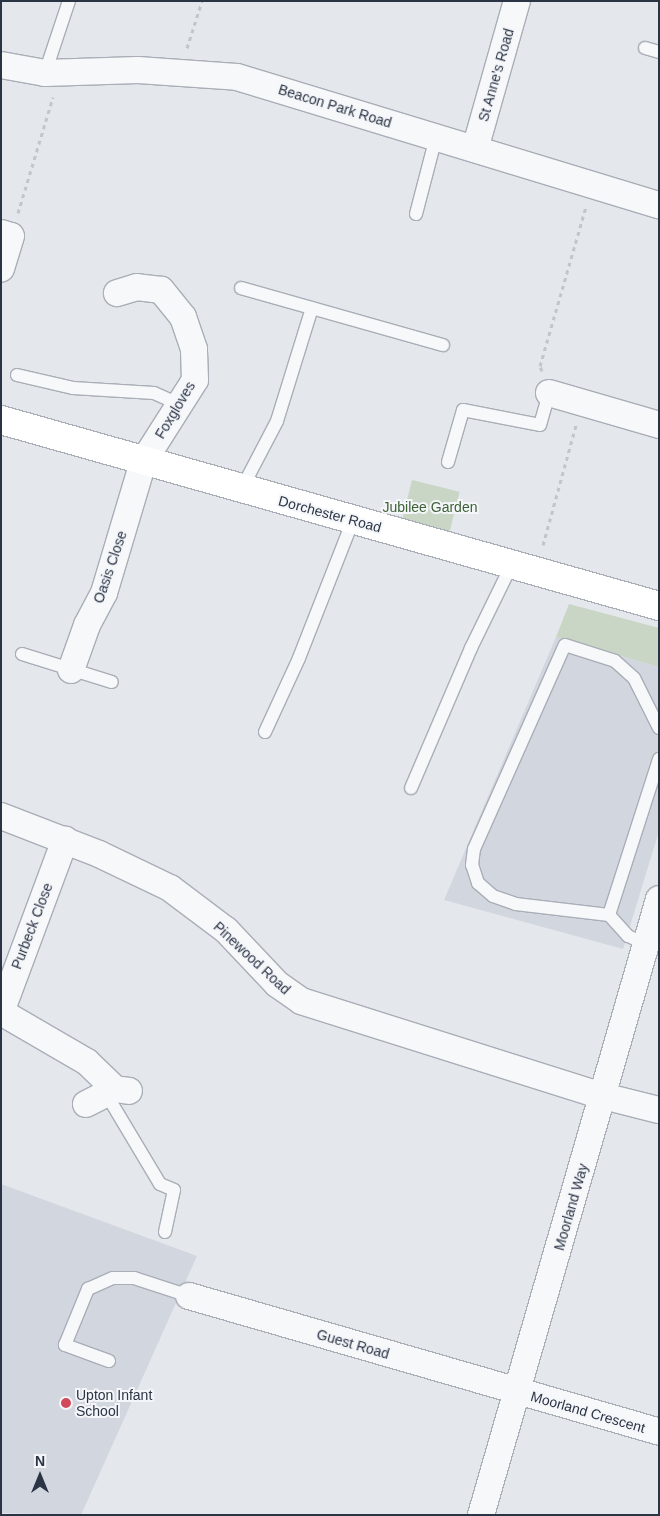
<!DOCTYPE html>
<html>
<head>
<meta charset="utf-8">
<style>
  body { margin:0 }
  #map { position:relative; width:660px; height:1516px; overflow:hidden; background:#e4e7ec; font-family:Helvetica,sans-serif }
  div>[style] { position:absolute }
  .built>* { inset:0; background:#d2d6de }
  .green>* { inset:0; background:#c9d6c5; transform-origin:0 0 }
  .path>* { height:3px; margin-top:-1.5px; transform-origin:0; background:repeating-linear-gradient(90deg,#c2c5cb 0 4px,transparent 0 8px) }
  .roads { filter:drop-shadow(1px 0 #a9aeb7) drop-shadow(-1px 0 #a9aeb7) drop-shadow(0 1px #a9aeb7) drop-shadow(0 -1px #a9aeb7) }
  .lane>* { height:12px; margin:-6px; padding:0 6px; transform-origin:6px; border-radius:6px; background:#f7f8fa }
  .street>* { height:26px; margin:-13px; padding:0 13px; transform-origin:13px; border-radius:13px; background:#f7f8fa }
  .secondary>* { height:28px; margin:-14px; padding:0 14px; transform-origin:14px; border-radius:14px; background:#fff }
  .dots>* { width:14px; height:14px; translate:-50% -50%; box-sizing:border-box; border:2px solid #f4f6f9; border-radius:50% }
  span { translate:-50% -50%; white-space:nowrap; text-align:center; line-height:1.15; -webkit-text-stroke:4px #f4f6f9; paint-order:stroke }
  .street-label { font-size:14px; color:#2b3445 }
  .park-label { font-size:14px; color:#3f6138 }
  .poi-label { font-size:14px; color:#2b3445 }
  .left { translate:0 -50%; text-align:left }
  .frame { position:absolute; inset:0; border:2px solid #2b3445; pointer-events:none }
  .north { position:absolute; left:15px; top:1451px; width:50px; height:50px; -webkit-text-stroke:4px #f4f6f9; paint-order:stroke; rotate:0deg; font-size:14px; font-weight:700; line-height:20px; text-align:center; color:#2b3445 }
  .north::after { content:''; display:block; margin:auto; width:18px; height:22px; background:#2b3445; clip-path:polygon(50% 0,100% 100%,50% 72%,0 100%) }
</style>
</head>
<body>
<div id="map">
  <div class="built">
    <i style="clip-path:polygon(556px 637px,659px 667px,659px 831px,623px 949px,444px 900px)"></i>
    <i style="clip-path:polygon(1px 1184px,197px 1256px,81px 1515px,1px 1513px)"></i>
  </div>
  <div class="green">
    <i style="left:412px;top:480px;width:49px;height:44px;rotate:14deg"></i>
    <i style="clip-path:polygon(569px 604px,659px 628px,659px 667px,556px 637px)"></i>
  </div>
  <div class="path">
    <i style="left:187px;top:48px;width:49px;rotate:-72.3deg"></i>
    <i style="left:18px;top:213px;width:121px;rotate:-73.2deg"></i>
    <i style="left:542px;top:371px;width:5px;rotate:-112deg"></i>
    <i style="left:540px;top:366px;width:166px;rotate:-73.9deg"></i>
    <i style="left:543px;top:545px;width:124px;rotate:-74.6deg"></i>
  </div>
  <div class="roads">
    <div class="lane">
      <i style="left:645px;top:48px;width:15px;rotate:16deg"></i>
      <i style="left:45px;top:73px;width:76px;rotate:-71.6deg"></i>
      <i style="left:416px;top:214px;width:80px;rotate:-75.4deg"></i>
      <i style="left:241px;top:288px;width:210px;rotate:15.8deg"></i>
      <i style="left:17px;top:375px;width:57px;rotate:13.1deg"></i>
      <i style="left:73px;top:388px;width:81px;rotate:3.5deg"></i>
      <i style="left:154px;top:393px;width:30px;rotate:24deg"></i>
      <i style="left:448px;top:462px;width:54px;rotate:-73.9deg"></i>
      <i style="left:463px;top:410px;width:78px;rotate:11deg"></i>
      <i style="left:540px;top:425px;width:33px;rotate:-74deg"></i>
      <i style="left:241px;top:490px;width:78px;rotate:-62.4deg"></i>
      <i style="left:277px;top:421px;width:118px;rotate:-72.8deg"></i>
      <i style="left:22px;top:654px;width:94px;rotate:17.3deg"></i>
      <i style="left:265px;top:732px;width:81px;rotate:-65.3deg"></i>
      <i style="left:299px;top:658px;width:148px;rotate:-68.6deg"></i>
      <i style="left:411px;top:788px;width:152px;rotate:-66.8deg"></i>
      <i style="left:471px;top:648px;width:93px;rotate:-64deg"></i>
      <i style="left:609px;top:915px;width:94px;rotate:-173.3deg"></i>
      <i style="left:516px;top:904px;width:24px;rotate:-161deg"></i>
      <i style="left:493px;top:896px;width:20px;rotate:-139deg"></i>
      <i style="left:478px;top:883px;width:19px;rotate:-108deg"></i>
      <i style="left:472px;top:865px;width:16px;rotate:-83deg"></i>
      <i style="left:474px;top:849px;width:223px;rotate:-66deg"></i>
      <i style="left:565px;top:645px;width:52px;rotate:17.7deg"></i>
      <i style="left:615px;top:661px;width:25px;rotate:42deg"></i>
      <i style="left:634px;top:678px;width:56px;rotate:63.4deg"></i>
      <i style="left:646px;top:944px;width:20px;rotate:-156deg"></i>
      <i style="left:628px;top:936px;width:28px;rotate:-132deg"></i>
      <i style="left:609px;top:915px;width:164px;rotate:-72.2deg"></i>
      <i style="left:105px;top:1092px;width:107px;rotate:59.1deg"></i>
      <i style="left:160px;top:1184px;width:15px;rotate:23deg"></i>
      <i style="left:174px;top:1190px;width:43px;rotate:102.1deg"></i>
      <i style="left:109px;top:1361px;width:47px;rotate:-160deg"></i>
      <i style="left:65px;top:1345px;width:61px;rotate:-67.7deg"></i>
      <i style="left:88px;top:1289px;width:27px;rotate:-24deg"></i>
      <i style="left:113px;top:1278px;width:21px"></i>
      <i style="left:134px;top:1278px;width:58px;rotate:18.1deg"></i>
    </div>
    <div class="street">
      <i style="left:1px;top:65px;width:45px;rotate:10.3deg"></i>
      <i style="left:45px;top:73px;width:93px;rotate:-1.8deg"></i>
      <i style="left:138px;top:70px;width:99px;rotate:4deg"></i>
      <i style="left:237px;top:77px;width:441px;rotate:16.9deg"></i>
      <i style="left:475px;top:149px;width:154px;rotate:-74.2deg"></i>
      <i style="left:1px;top:233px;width:10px;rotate:17deg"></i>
      <i style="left:11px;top:236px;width:34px;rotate:107deg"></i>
      <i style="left:549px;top:393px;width:115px;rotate:16.2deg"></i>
      <i style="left:71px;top:670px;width:48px;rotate:-70.4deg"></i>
      <i style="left:87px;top:625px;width:36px;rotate:-62deg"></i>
      <i style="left:104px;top:593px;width:137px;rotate:-73.4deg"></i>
      <i style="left:143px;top:462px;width:97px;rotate:-57.6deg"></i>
      <i style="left:195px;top:380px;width:31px;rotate:-92deg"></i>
      <i style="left:194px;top:349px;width:34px;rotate:-109deg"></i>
      <i style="left:183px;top:317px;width:35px;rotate:-129deg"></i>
      <i style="left:161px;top:290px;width:24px;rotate:-173deg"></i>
      <i style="left:137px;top:287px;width:21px;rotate:163deg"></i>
      <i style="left:1px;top:816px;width:105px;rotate:21.2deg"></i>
      <i style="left:99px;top:854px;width:79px;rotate:25.6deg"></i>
      <i style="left:170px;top:888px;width:70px;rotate:36.9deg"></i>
      <i style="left:226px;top:930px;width:74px;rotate:46.6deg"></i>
      <i style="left:277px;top:984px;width:29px;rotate:35deg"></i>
      <i style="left:301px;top:1001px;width:317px;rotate:17.5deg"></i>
      <i style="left:603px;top:1096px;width:58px;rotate:14deg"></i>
      <i style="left:1px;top:1012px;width:184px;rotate:-69.6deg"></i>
      <i style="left:1px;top:1012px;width:99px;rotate:30.2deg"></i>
      <i style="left:87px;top:1062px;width:39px;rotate:44deg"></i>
      <i style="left:86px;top:1104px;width:33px;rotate:-27deg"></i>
      <i style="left:115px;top:1089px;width:14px;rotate:8deg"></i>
      <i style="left:189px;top:1296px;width:489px;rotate:16.1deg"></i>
      <i style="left:481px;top:1515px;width:641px;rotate:-73.88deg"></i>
    </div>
    <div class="secondary">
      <i style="left:1px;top:420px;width:684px;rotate:15.78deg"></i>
    </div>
  </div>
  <div class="dots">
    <i style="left:66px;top:1403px;background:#d1495b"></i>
  </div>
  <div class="street-label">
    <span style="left:496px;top:75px;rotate:-74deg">St Anne's Road</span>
    <span style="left:335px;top:106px;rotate:17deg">Beacon Park Road</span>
    <span style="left:175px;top:410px;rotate:-59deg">Foxgloves</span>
    <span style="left:330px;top:514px;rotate:15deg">Dorchester Road</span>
    <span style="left:110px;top:567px;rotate:-71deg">Oasis Close</span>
    <span style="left:32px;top:926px;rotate:-69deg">Purbeck Close</span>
    <span style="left:252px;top:958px;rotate:43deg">Pinewood Road</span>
    <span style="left:571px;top:1207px;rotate:-74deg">Moorland Way</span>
    <span style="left:353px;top:1344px;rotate:16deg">Guest Road</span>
    <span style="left:588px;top:1412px;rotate:16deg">Moorland Crescent</span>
  </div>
  <div class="park-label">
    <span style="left:430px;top:507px">Jubilee Garden</span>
  </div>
  <div class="poi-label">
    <span class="left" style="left:76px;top:1403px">Upton Infant<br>School</span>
  </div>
  <div class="frame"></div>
  <div class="north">N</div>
</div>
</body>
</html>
